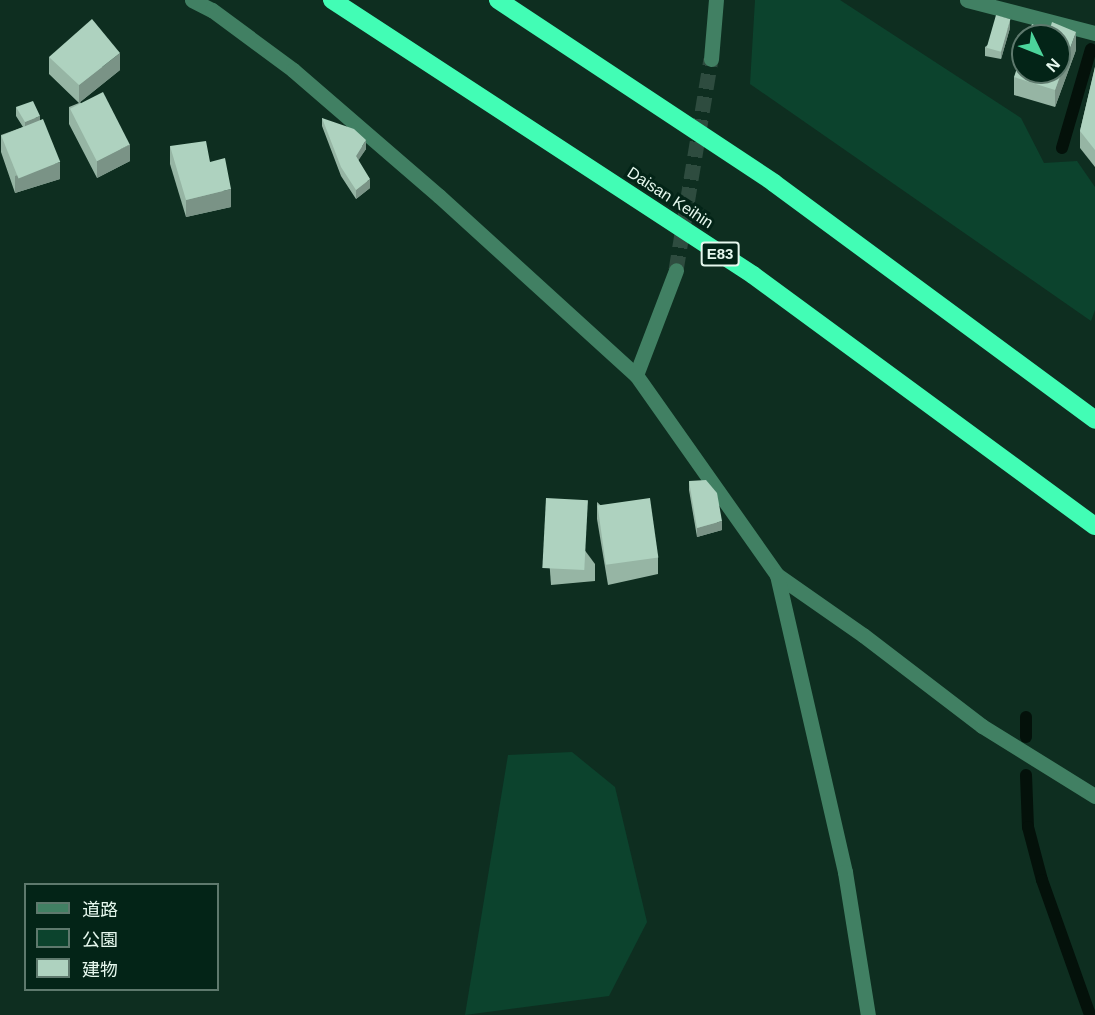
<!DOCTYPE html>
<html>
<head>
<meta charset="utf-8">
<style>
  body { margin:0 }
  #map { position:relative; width:1095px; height:1015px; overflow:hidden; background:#0e2e20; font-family:Arial,"Noto Sans JP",sans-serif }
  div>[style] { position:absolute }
  .green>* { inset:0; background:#0c432d }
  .stream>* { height:12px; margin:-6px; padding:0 6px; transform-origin:6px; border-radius:6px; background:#04110a }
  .minor-tunnel>* { height:15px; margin-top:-7.5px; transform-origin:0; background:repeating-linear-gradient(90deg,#2e4c3f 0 15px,transparent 0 23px) }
  .minor>* { height:15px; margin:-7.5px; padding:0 7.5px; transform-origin:7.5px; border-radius:7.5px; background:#418063 }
  .highway>* { height:18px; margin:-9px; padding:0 9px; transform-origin:9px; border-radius:9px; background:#42fdb5 }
  .wall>* { inset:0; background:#96b5a4 }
  .shaded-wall>* { inset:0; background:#7a9386 }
  .building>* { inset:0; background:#aed2bf; transform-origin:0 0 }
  span { translate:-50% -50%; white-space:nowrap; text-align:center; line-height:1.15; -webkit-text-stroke:6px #032417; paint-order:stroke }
  .shield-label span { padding:2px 4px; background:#032417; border:2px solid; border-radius:4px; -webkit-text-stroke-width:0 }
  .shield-label { font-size:15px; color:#e6f8ee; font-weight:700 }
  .street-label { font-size:16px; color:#e6f8ee }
  .legend { position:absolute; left:24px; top:883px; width:195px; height:108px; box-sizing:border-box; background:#032417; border:2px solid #5e796d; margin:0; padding:8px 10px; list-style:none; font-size:18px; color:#e6f8ee }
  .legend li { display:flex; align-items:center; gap:12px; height:30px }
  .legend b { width:30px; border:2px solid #5e796d }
  .north { position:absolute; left:1011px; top:24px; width:60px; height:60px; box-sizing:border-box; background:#032417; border:2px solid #5e796d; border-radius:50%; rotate:133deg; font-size:16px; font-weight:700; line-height:24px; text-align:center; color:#e6f8ee }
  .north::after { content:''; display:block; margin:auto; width:21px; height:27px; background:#4cd49b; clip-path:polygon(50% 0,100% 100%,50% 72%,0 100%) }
</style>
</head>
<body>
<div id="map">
  <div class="green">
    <i style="clip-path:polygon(755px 0,840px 0,1021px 118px,1044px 163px,1077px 161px,1095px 187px,1095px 310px,1091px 321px,750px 84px)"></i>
    <i style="clip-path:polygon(572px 752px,615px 787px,647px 922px,609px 996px,465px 1015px,508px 755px)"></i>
  </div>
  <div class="stream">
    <i style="left:1062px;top:148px;width:103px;rotate:-73.7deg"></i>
    <i style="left:1026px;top:737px;width:20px;rotate:-90deg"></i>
    <i style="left:1026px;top:775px;width:52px;rotate:87.8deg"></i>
    <i style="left:1028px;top:827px;width:55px;rotate:75.2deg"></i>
    <i style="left:1042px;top:880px;width:143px;rotate:70.4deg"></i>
  </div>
  <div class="minor-tunnel">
    <i style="left:676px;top:270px;width:214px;rotate:-80.6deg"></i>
  </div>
  <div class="minor">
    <i style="left:192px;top:0;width:22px;rotate:27deg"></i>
    <i style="left:212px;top:10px;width:101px;rotate:36.5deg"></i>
    <i style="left:293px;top:70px;width:193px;rotate:40.8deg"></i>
    <i style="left:439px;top:196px;width:266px;rotate:42.3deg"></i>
    <i style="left:636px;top:375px;width:245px;rotate:54.8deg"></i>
    <i style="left:777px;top:575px;width:105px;rotate:34.9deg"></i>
    <i style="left:863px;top:635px;width:150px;rotate:37.4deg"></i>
    <i style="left:982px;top:726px;width:133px;rotate:31.8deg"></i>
    <i style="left:967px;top:0;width:132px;rotate:14.5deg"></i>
    <i style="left:711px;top:59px;width:59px;rotate:-85.2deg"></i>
    <i style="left:636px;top:375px;width:112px;rotate:-69.1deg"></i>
    <i style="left:777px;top:575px;width:305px;rotate:77.1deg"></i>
    <i style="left:845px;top:872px;width:145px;rotate:80.9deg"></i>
  </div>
  <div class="highway">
    <i style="left:332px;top:0;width:503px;rotate:33.15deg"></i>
    <i style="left:753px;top:275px;width:424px;rotate:36.3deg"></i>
    <i style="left:498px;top:0;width:331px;rotate:33.5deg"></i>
    <i style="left:774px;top:183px;width:399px;rotate:36.4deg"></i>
  </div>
  <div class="wall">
    <i style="clip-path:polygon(1010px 28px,1001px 59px,985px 56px,985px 47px)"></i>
    <i style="clip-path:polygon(1076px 50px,1055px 107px,1014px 95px,1014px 77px)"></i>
    <i style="clip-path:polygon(49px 57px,120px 70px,80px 102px,130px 161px,97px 178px,69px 124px,69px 107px,79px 103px,49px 74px)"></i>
    <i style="clip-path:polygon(1095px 67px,1095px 167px,1080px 148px,1080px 131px)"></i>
    <i style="clip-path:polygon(16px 107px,40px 120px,60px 179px,15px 193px,1px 152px,1px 135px,23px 127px,16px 116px)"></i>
    <i style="clip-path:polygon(322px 118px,366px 149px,358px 160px,370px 188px,356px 199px,341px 176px,322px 126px)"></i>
    <i style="clip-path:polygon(170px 146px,210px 162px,231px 207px,186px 217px,170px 164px)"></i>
    <i style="clip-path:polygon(689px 481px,722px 530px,697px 537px,689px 490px)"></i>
    <i style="clip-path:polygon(546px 498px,595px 564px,595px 581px,551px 585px,546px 516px)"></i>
    <i style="clip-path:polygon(597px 502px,658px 557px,658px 574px,608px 585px,597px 519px)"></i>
  </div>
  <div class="shaded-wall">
    <i style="clip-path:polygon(1010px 19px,1010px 28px,1001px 59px,1001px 51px)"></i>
    <i style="clip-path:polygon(1076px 32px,1076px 50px,1055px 107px,1055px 90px)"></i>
    <i style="clip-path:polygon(120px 53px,120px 70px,79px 103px,79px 85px)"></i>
    <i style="clip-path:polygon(40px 116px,40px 124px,25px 131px,25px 122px)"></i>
    <i style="clip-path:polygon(366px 140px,366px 149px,356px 164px,356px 156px)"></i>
    <i style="clip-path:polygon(130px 144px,130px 161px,97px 178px,97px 161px)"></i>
    <i style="clip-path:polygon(60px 162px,60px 179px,15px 193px,15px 176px)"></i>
    <i style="clip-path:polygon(370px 179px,370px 188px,356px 199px,356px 190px)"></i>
    <i style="clip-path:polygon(231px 189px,231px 207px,186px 217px,186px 200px)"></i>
    <i style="clip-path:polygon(722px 521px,722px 530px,697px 537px,697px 528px)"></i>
  </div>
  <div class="building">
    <i style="left:996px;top:15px;width:15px;height:34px;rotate:16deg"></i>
    <i style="clip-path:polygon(92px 19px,120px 53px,79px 85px,49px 57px)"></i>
    <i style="clip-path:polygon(1052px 22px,1076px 32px,1055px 90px,1014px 77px,1023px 50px,1023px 72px,1059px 72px,1059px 36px,1028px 36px,1032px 24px,1049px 32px)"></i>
    <i style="clip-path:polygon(1095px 67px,1095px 150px,1080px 131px)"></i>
    <i style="left:103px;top:92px;width:59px;height:37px;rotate:63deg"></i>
    <i style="clip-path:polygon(33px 101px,40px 116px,25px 122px,16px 107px)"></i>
    <i style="clip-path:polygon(322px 118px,354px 129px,366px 140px,356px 156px,370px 179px,356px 190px,341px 167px)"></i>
    <i style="left:43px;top:119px;width:46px;height:45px;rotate:68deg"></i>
    <i style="clip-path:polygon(206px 141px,210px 162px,225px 158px,231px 189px,186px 200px,170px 146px)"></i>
    <i style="clip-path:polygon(706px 480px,717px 493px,722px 521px,697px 528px,689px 481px)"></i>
    <i style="left:546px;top:498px;width:42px;height:70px;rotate:3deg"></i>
    <i style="left:650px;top:498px;width:60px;height:53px;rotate:82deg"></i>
  </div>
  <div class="shield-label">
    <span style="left:720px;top:254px">E83</span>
  </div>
  <div class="street-label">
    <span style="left:670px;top:198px;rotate:33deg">Daisan Keihin</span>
  </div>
  <ul class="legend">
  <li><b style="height:8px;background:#418063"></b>道路</li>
  <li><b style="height:16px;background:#0c432d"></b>公園</li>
  <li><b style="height:16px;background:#aed2bf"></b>建物</li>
  </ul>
  <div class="north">N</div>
</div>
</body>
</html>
